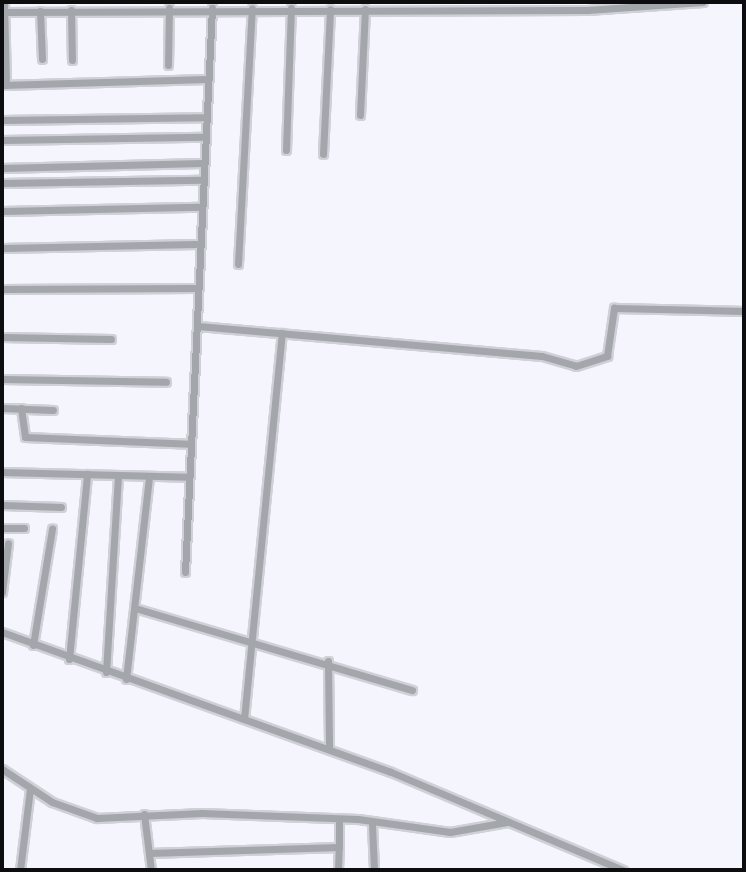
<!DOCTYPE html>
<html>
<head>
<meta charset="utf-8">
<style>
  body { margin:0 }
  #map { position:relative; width:746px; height:872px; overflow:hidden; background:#f5f5fe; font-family:Commissioner,sans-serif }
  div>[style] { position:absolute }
  .roads { filter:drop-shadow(2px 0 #d0d0d8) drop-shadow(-2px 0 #d0d0d8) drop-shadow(0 2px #d0d0d8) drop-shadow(0 -2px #d0d0d8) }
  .minor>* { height:7px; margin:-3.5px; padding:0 3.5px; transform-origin:3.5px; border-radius:3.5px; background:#a3a6aa }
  span { translate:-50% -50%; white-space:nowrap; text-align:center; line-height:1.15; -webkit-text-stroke:8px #fff; paint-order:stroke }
  .frame { position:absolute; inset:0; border:4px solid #0d0d10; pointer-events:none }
</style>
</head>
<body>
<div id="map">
  <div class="roads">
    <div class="minor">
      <i style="left:4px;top:2px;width:83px;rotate:88.6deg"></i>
      <i style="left:71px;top:10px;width:50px;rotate:88.9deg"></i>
      <i style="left:40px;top:11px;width:48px;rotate:87.6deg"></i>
      <i style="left:2px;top:12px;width:585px;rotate:-0.2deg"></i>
      <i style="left:587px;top:10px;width:116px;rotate:-3.9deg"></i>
      <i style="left:168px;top:65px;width:57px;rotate:-89deg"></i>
      <i style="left:2px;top:85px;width:205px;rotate:-1.7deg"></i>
      <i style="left:360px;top:115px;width:106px;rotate:-87.3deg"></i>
      <i style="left:2px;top:120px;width:203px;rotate:-0.8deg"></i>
      <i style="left:2px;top:140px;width:202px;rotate:-0.9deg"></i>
      <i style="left:286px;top:150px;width:142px;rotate:-88deg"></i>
      <i style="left:323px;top:154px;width:145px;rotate:-87.2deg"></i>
      <i style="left:2px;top:168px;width:200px;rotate:-1.4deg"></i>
      <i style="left:2px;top:183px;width:199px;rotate:-0.9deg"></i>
      <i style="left:2px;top:211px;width:198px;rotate:-1.2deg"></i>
      <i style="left:2px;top:248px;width:194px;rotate:-1.2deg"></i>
      <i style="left:238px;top:264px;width:256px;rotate:-86.9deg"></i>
      <i style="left:2px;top:289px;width:192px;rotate:-0.3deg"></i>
      <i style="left:198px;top:326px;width:345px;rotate:5deg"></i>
      <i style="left:542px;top:356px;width:35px;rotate:16deg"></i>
      <i style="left:576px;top:366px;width:33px;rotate:-18deg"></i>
      <i style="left:607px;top:356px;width:49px;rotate:-81.7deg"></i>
      <i style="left:614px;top:308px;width:130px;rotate:1.3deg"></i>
      <i style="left:2px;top:337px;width:109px;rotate:1.1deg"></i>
      <i style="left:2px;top:379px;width:164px;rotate:1deg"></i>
      <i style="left:2px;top:408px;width:51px;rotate:2.2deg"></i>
      <i style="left:21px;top:408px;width:29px;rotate:82deg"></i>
      <i style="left:25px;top:437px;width:164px;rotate:2.4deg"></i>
      <i style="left:2px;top:472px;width:186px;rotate:1.5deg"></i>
      <i style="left:2px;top:505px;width:59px;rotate:1.9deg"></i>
      <i style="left:2px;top:528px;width:22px"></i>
      <i style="left:185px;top:572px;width:565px;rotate:-87.26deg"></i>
      <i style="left:2px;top:592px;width:49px;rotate:-83deg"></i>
      <i style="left:135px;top:608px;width:289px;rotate:16.5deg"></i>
      <i style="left:2px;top:632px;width:413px;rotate:19.8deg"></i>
      <i style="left:391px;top:772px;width:252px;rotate:22.9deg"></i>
      <i style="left:33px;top:645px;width:118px;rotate:-80.7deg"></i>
      <i style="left:69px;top:659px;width:186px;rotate:-84.4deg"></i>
      <i style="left:328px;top:661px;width:87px;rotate:89.3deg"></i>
      <i style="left:106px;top:672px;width:197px;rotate:-86.5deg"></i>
      <i style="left:126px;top:679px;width:204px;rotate:-83.5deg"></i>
      <i style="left:244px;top:719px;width:388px;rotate:-84.4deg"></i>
      <i style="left:2px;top:769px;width:60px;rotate:33.4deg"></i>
      <i style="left:52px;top:802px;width:48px;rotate:19.6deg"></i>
      <i style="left:97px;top:818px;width:105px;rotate:-2.7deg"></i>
      <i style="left:202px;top:813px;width:156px;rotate:2.2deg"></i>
      <i style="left:358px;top:819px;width:93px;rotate:8deg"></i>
      <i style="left:450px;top:832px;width:58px;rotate:-10deg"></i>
      <i style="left:144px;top:814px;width:56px;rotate:82.9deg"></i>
      <i style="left:372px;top:824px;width:46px;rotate:87.5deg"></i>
      <i style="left:149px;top:853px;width:190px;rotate:-1.8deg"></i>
      <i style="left:339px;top:847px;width:28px;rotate:-90deg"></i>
      <i style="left:20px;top:870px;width:82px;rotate:-83deg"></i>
      <i style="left:338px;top:870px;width:23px;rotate:-88deg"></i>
    </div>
  </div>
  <div class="frame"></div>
</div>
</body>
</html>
